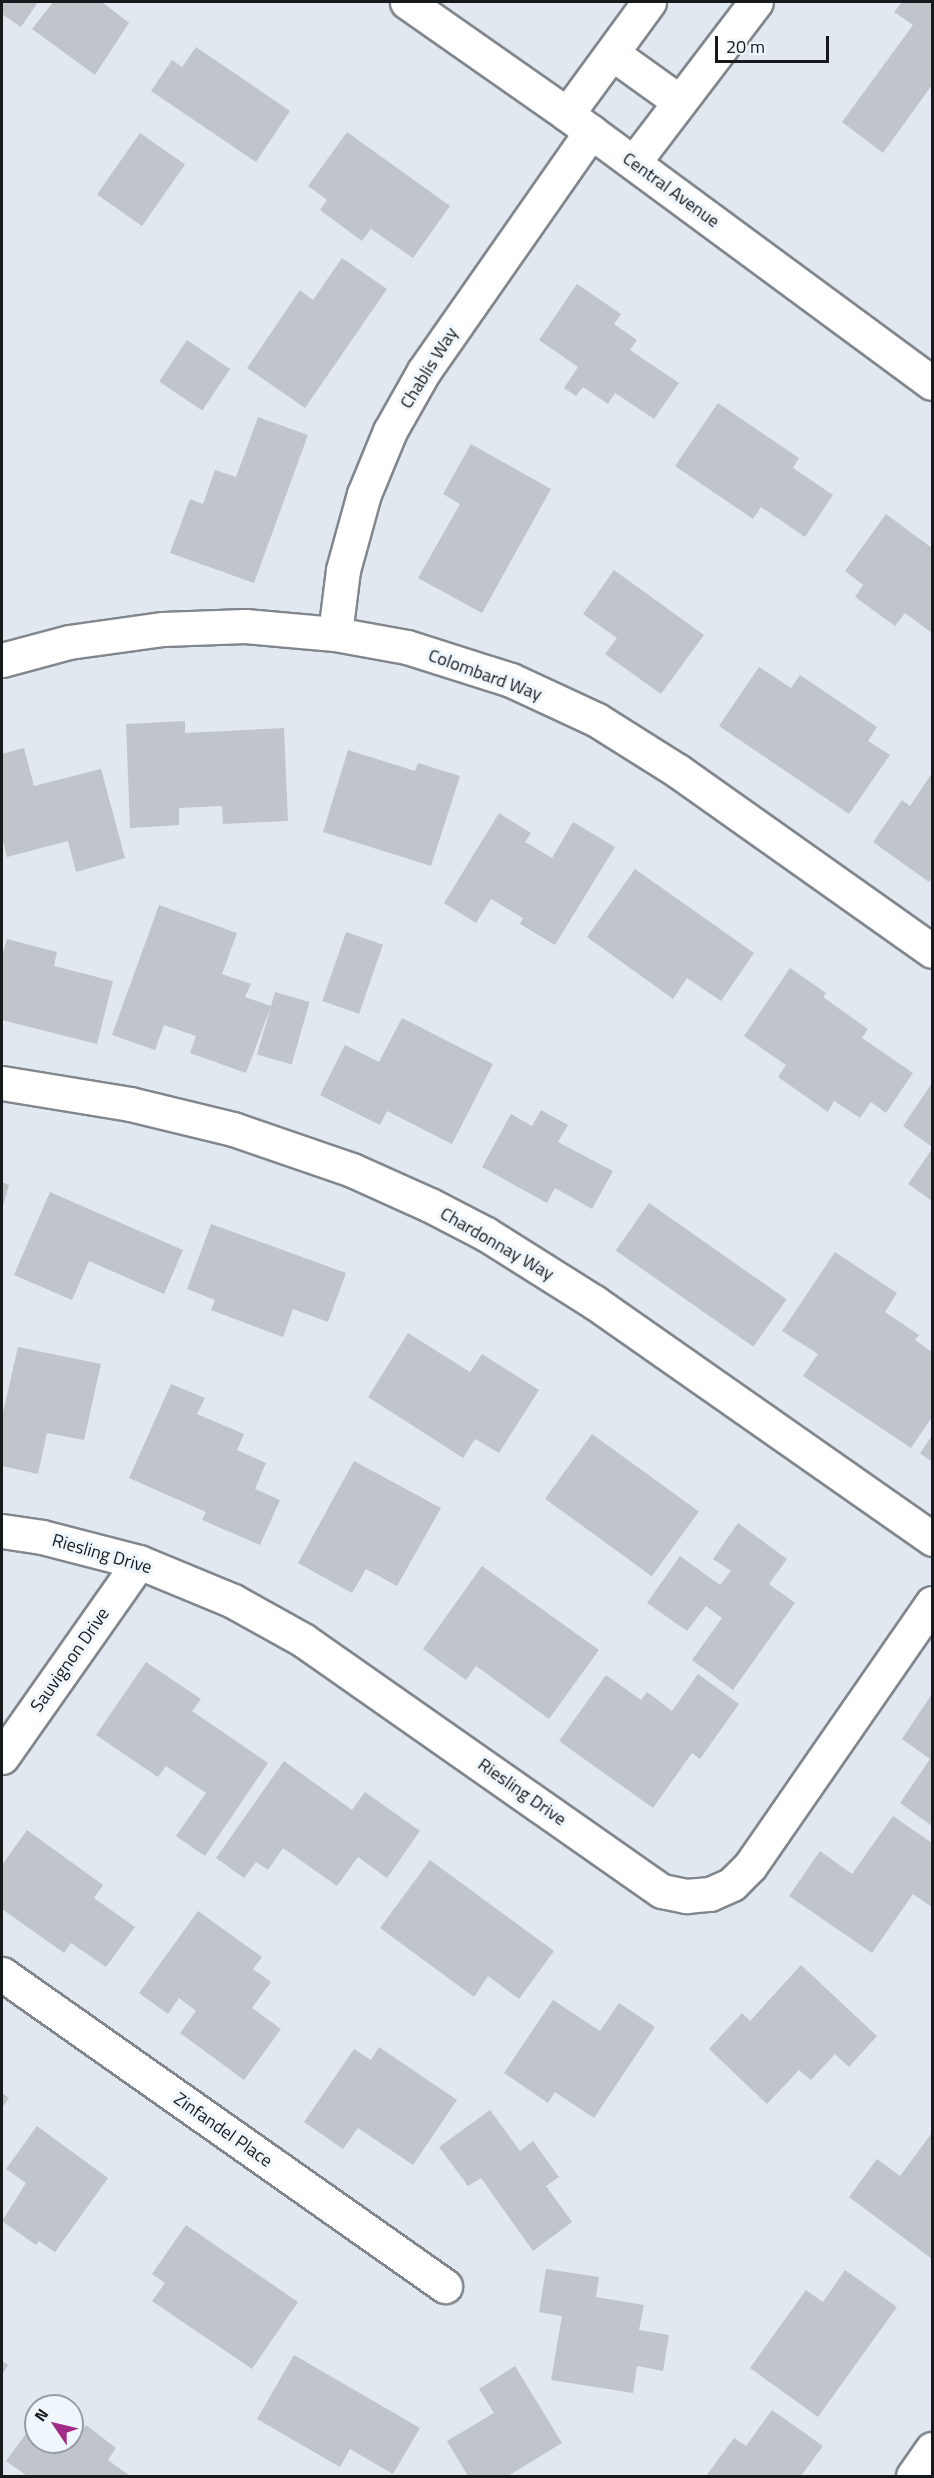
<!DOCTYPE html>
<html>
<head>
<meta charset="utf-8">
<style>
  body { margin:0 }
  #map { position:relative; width:934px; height:2478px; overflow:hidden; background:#e2e8ef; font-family:"Titillium Web",sans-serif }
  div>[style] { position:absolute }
  .building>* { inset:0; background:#bfc5cb; transform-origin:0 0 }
  .roads { filter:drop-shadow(2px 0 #81878c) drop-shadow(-2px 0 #81878c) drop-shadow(0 2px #81878c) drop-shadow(0 -2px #81878c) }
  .minor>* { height:33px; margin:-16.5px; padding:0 16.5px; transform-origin:16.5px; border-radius:16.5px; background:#fff }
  span { translate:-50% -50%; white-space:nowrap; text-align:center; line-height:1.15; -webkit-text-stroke:6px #eff6fc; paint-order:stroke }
  .street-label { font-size:18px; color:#171a1c }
  .frame { position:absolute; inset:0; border:3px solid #171a1c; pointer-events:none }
  .north { position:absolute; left:24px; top:2394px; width:60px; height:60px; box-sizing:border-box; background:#eff6fc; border:2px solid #999ea2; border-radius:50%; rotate:305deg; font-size:16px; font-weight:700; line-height:24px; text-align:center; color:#171a1c }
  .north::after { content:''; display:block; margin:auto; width:21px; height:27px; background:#a12d88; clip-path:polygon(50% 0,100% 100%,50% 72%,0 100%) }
  .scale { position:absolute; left:715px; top:36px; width:114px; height:27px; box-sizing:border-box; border:3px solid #171a1c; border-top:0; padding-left:8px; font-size:18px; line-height:21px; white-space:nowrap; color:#171a1c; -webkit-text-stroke:4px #eff6fc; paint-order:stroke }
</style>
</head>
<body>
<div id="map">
  <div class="building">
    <i style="clip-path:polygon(2px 2px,38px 2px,21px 27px,2px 14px)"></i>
    <i style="clip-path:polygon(53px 2px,102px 2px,129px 23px,95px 75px,32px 29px)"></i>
    <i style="clip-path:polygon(902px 2px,932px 2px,932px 85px,883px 153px,842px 122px,913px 25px,894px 12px)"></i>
    <i style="clip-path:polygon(196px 47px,290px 111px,256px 162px,151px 91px,172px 60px,182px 67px)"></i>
    <i style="clip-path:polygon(347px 132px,450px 206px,413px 258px,371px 229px,362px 241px,320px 210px,327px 200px,308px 186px)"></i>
    <i style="left:140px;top:133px;width:55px;height:75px;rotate:35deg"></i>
    <i style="clip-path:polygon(342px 258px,387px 289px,305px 408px,247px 368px,300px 290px,313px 300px)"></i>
    <i style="clip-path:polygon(577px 284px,621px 314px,614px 324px,637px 340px,630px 350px,679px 383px,654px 419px,615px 393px,608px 404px,583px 387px,576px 396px,564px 388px,578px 367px,539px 340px)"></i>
    <i style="left:187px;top:340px;width:52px;height:50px;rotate:34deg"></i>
    <i style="clip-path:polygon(718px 403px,799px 458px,793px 468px,833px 495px,805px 537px,761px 507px,753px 519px,675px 466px)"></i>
    <i style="clip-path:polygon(258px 417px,308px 435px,254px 583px,170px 553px,190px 499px,203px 504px,215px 470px,236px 477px)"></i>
    <i style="clip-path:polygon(471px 444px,551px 489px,482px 613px,418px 578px,460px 504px,443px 494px)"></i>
    <i style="clip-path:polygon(886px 514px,932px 548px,932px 633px,905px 613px,895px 626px,855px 597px,863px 585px,845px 571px)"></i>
    <i style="clip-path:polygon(614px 570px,704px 635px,661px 694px,605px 654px,617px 638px,583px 614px)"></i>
    <i style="clip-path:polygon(759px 667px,791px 688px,800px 675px,877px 727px,868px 741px,890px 755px,849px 814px,719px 726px)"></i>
    <i style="clip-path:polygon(185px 721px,185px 733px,284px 728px,288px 821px,223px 824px,222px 806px,179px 808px,179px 825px,130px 828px,126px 724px)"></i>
    <i style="clip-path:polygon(24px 748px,34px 786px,101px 769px,125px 858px,76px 872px,68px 841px,7px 857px,2px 837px,2px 754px)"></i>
    <i style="clip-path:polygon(348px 750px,415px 771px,418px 763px,460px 776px,431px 866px,323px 832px)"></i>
    <i style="clip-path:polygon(932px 773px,932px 876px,929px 882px,873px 842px,902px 800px,910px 806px)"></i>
    <i style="clip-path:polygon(499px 813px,531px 833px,525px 842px,552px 858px,573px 822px,615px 847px,555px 945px,520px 924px,523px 918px,491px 899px,476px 923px,444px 903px)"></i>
    <i style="clip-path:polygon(635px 869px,754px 953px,721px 1001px,687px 978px,673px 999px,587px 937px)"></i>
    <i style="clip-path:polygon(159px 905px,237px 933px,222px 974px,251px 984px,245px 997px,271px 1006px,246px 1073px,190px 1053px,196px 1036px,164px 1025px,155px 1050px,112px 1035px)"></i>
    <i style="left:346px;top:932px;width:39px;height:73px;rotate:19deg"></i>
    <i style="clip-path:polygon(7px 939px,57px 952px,54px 966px,113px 981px,97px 1044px,2px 1020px,2px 956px)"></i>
    <i style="clip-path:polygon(790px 968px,826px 993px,823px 997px,868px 1029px,862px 1038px,913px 1073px,886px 1113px,871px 1102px,860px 1118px,834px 1101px,828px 1112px,778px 1077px,786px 1065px,744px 1036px)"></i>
    <i style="left:275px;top:992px;width:36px;height:65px;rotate:16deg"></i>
    <i style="clip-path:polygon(402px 1018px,493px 1064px,452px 1144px,387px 1111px,380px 1125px,320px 1095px,345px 1045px,379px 1062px)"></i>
    <i style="clip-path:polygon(932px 1083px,932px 1147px,903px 1126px)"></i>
    <i style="clip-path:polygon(541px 1110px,568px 1125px,558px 1142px,613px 1171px,592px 1209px,555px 1188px,547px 1203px,482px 1167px,511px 1114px,532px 1126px)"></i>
    <i style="clip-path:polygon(932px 1149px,932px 1201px,908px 1184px)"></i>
    <i style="clip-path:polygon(2px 1182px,9px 1185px,2px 1209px)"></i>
    <i style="clip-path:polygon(50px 1192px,183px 1250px,164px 1294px,89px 1261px,72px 1300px,14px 1275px)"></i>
    <i style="left:649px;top:1203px;width:168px;height:58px;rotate:35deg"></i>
    <i style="clip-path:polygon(211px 1224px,346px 1273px,328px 1322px,293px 1309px,283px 1337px,211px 1310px,215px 1300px,187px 1289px)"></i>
    <i style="clip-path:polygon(835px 1252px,897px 1293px,885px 1312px,919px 1335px,915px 1340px,932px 1352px,932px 1417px,911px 1448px,803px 1376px,818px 1354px,782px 1331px)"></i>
    <i style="clip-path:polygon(408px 1333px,470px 1372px,482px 1354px,539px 1390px,499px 1453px,475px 1439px,463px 1458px,368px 1397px)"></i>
    <i style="clip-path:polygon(18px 1347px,101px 1364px,84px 1440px,47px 1433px,38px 1474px,2px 1466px,2px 1417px)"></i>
    <i style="clip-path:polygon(171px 1384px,205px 1398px,197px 1414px,244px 1434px,237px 1450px,266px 1463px,255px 1489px,280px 1500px,260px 1545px,202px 1520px,206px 1512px,129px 1478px)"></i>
    <i style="left:592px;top:1434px;width:132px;height:80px;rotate:36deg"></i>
    <i style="clip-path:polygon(932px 1436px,932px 1462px,920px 1453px)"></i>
    <i style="clip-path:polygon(354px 1461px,441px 1508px,397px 1586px,366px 1569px,352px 1593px,298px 1563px)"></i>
    <i style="clip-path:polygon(738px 1523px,787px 1559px,769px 1584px,795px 1603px,733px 1690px,692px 1660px,722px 1618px,706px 1606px,687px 1631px,647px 1603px,680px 1556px,720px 1585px,731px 1571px,713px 1559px)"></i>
    <i style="clip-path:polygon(482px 1566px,599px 1650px,549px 1719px,476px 1666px,466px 1680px,423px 1649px)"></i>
    <i style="clip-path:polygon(146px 1662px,201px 1699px,192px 1711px,268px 1763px,205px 1856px,176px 1836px,206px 1793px,166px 1766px,158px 1777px,96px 1735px)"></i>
    <i style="clip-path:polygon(698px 1674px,739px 1704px,700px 1759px,692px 1753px,653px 1808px,559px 1741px,606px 1675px,641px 1700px,647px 1692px,672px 1711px)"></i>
    <i style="clip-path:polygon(932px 1694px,932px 1826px,900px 1803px,930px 1759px,902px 1739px)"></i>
    <i style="clip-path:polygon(284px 1761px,352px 1810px,365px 1792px,420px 1831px,387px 1878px,358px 1857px,337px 1886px,283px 1848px,268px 1870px,256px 1862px,244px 1878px,216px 1858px)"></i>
    <i style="clip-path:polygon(893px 1816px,932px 1843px,932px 1907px,913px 1894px,872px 1953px,789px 1896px,820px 1851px,852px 1874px)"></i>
    <i style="clip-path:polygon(27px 1830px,103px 1885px,94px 1898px,135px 1927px,106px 1967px,71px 1943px,64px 1953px,2px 1909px,2px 1865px)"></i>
    <i style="clip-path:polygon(430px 1860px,554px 1951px,519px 1999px,488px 1976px,474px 1997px,380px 1928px)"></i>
    <i style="clip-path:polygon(198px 1911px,262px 1957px,253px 1969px,271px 1982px,252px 2008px,281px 2029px,244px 2080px,180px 2033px,196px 2011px,179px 1998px,168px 2014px,139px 1993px)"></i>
    <i style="clip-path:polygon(801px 1965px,877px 2036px,849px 2067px,835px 2054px,811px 2080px,799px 2070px,767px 2104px,709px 2049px,742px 2013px,750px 2021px)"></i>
    <i style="clip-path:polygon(553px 2000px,600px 2031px,619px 2003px,655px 2027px,594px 2118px,555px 2092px,548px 2103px,504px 2073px)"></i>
    <i style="clip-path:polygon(379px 2047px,457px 2100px,413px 2165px,358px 2128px,343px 2149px,304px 2122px,354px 2049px,371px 2060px)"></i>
    <i style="clip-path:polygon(2px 2093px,9px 2098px,2px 2108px)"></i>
    <i style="clip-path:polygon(490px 2110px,520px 2151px,533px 2141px,559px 2177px,546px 2186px,572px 2222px,533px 2251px,481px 2178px,468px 2186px,439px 2147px)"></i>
    <i style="clip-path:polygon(37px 2126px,108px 2178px,55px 2252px,39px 2241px,36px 2245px,2px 2221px,26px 2183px,6px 2169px)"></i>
    <i style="clip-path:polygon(931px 2134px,932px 2135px,932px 2259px,849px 2197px,877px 2159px,900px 2176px)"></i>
    <i style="clip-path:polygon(186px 2225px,298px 2302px,252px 2369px,152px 2301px,165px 2283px,152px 2274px)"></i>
    <i style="clip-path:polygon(546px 2269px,599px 2277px,596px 2297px,644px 2305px,639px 2330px,669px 2335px,663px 2371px,637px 2366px,633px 2393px,551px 2380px,562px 2316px,539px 2312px)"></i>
    <i style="clip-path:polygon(845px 2270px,897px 2307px,818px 2417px,750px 2368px,806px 2290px,823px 2302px)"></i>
    <i style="clip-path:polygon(294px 2355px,420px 2428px,393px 2474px,350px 2449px,340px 2467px,257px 2419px)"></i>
    <i style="clip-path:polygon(2px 2361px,8px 2365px,2px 2375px)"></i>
    <i style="clip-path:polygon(515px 2366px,562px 2443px,508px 2476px,468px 2476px,447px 2441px,494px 2413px,479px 2389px)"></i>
    <i style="clip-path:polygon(772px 2410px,823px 2446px,801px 2476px,706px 2476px,734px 2438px,746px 2446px)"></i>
    <i style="clip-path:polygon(36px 2420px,36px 2442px,72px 2442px,72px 2432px,77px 2436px,86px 2425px,116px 2448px,108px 2460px,130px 2476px,27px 2476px,6px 2461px)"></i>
  </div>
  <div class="roads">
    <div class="minor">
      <i style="left:407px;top:2px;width:195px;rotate:35deg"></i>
      <i style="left:567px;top:114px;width:453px;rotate:36.4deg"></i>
      <i style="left:613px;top:54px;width:82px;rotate:35.6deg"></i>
      <i style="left:567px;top:114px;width:139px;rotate:-53.8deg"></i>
      <i style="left:634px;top:162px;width:201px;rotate:-52.7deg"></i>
      <i style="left:335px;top:634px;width:64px;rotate:-82.9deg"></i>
      <i style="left:343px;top:570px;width:79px;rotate:-74.6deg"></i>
      <i style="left:364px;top:494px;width:68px;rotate:-67.6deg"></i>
      <i style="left:390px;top:431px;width:69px;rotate:-60.5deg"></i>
      <i style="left:424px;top:371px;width:292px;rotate:-55.1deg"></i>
      <i style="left:2px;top:660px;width:69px;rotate:-15deg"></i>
      <i style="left:69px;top:642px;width:95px;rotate:-7.9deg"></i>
      <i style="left:163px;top:629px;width:82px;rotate:-2.1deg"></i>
      <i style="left:245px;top:626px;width:90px;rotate:5.1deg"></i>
      <i style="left:335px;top:634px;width:73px;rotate:10.2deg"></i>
      <i style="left:407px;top:647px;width:109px;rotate:17.6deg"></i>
      <i style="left:511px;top:680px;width:95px;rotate:24.9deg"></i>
      <i style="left:597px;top:720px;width:96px;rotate:32.2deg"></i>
      <i style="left:678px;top:771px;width:311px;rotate:35.3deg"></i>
      <i style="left:2px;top:1083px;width:130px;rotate:9.3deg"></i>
      <i style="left:130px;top:1104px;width:106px;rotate:13.6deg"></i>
      <i style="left:233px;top:1129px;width:126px;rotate:19deg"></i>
      <i style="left:352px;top:1170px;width:85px;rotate:24.2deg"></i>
      <i style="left:430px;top:1205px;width:63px;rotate:27.4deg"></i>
      <i style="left:486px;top:1234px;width:128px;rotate:32.2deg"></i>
      <i style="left:594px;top:1302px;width:413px;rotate:35deg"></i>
      <i style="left:2px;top:1531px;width:40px;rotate:8.5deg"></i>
      <i style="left:42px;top:1537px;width:100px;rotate:14.5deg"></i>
      <i style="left:139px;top:1562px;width:102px;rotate:22.5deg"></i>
      <i style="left:233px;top:1601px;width:80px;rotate:29.1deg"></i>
      <i style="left:303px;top:1640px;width:438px;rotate:35deg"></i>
      <i style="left:662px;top:1891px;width:25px;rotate:12deg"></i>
      <i style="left:686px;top:1896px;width:24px;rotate:-5deg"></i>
      <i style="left:710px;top:1894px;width:24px;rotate:-24deg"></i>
      <i style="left:732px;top:1884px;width:25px;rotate:-45deg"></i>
      <i style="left:750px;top:1866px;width:320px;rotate:-55.3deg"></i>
      <i style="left:2px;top:1757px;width:238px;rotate:-54.9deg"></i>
      <i style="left:2px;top:1974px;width:542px;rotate:35.16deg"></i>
      <i style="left:913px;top:2476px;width:33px;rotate:-55deg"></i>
    </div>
  </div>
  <div class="street-label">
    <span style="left:671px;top:190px;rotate:36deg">Central Avenue</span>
    <span style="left:429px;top:368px;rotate:-58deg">Chablis Way</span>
    <span style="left:485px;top:675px;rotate:20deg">Colombard Way</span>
    <span style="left:497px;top:1244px;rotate:30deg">Chardonnay Way</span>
    <span style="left:102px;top:1554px;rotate:16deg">Riesling Drive</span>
    <span style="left:70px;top:1660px;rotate:-55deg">Sauvignon Drive</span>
    <span style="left:522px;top:1792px;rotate:35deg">Riesling Drive</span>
    <span style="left:223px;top:2130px;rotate:35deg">Zinfandel Place</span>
  </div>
  <div class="frame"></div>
  <div class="north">N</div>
  <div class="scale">20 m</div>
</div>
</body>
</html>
